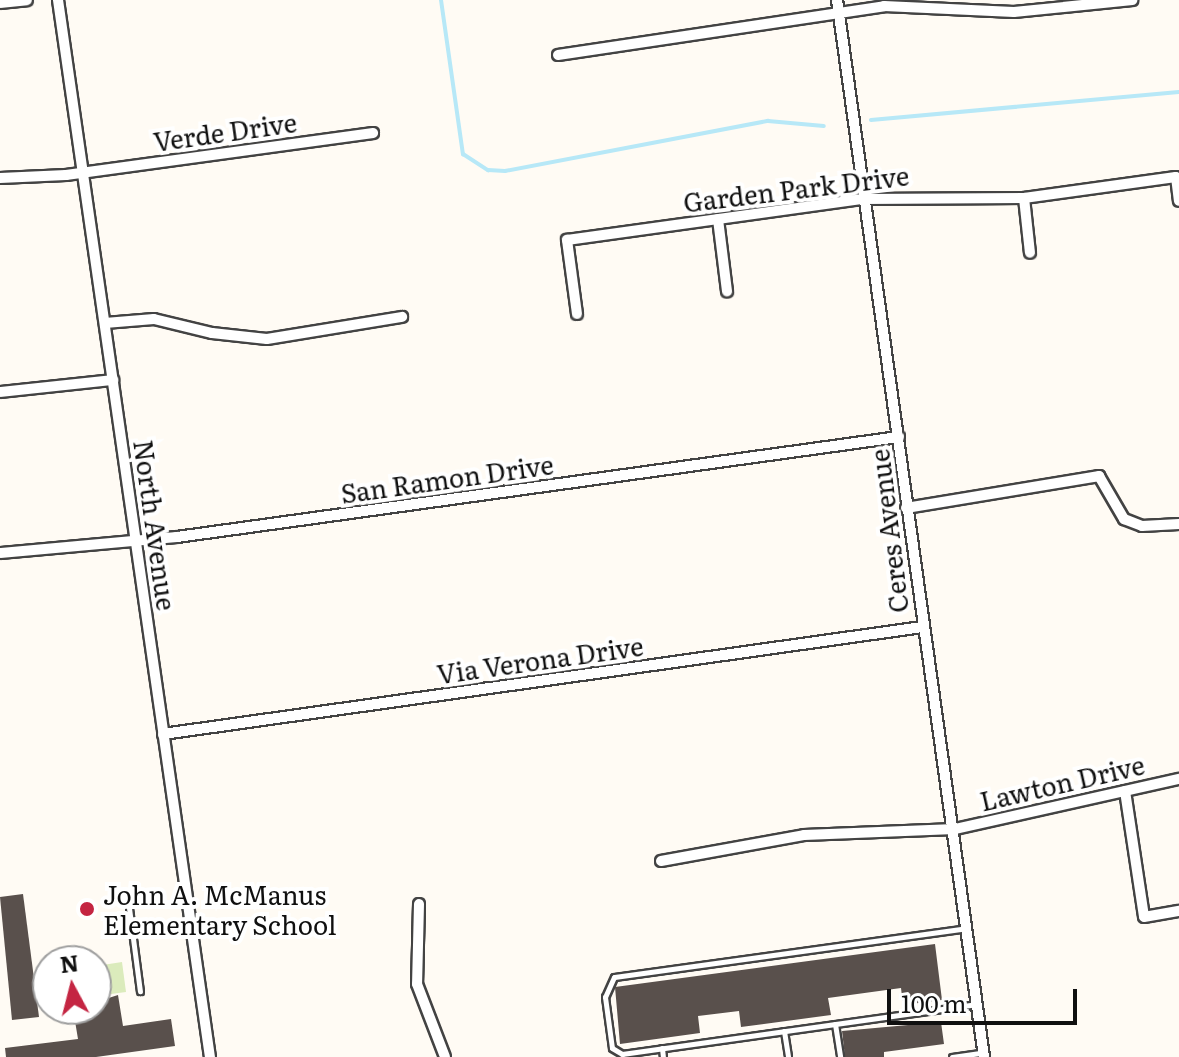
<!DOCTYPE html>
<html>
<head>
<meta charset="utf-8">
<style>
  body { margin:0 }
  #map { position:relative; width:1179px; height:1057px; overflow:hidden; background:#fffbf4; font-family:Literata,serif }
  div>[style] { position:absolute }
  .green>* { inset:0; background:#dbebbc }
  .stream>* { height:4px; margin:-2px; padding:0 2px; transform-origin:2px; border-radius:2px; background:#b7e8f7 }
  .building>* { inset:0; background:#59504c }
  .roads { filter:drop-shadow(2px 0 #434343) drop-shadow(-2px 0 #434343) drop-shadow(0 2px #434343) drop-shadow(0 -2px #434343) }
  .service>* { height:5px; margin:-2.5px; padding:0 2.5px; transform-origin:2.5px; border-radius:2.5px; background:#fff }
  .minor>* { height:10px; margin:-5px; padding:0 5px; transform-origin:5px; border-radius:5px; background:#fff }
  .dots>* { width:22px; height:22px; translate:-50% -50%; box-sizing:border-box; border:4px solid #fff; border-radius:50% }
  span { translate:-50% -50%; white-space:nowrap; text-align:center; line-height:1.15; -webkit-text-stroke:8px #fff; paint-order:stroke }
  .street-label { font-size:26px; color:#101010 }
  .poi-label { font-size:26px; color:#101010 }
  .left { translate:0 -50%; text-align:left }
  .north { position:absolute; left:32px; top:945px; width:80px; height:80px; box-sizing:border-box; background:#fff; border:2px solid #9f9f9f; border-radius:50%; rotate:353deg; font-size:22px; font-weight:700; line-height:32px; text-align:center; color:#101010 }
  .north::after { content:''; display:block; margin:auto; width:28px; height:36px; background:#c42542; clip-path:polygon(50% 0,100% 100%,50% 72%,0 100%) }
  .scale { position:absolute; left:887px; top:989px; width:190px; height:36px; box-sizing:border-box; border:4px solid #101010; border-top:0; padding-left:10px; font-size:24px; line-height:28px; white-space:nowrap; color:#101010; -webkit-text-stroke:6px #fff; paint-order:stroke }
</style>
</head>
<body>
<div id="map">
  <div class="green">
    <i style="clip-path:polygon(122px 962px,126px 992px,96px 996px,96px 966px)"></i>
  </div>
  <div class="stream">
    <i style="left:441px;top:0;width:156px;rotate:81.9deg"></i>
    <i style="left:463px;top:154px;width:30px;rotate:33deg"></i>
    <i style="left:488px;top:170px;width:17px;rotate:3deg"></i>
    <i style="left:505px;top:171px;width:268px;rotate:-10.8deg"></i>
    <i style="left:768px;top:121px;width:56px;rotate:5.1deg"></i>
    <i style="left:871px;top:120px;width:309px;rotate:-5.2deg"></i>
  </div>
  <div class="building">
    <i style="clip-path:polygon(23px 894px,39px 1017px,12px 1020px,0 897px)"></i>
    <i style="clip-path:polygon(935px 944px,942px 1000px,903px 1005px,901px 988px,828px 998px,831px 1015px,741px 1027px,739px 1011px,698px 1016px,700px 1033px,620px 1044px,615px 987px)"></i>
    <i style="clip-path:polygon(118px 995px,123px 1026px,171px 1019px,175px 1046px,96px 1057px,6px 1057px,5px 1048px,78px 1039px,73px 1009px,96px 1009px,96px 1002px)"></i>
    <i style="clip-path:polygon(941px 1022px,944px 1044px,884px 1052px,884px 1057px,845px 1057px,842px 1031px)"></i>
  </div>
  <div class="roads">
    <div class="service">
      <i style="left:129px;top:908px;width:84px;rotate:82.5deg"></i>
      <i style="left:968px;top:928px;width:357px;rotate:172.1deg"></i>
      <i style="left:614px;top:977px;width:22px;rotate:114deg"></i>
      <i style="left:605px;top:997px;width:51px;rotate:82.2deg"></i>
      <i style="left:612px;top:1048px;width:12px;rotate:31deg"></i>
      <i style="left:622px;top:1054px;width:359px;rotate:-8deg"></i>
      <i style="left:835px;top:1024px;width:33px;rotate:81deg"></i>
      <i style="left:784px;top:1031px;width:26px;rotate:81deg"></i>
      <i style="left:662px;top:1048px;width:9px;rotate:84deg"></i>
      <i style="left:952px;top:1057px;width:30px;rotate:-8deg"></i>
    </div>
    <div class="minor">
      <i style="left:58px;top:0;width:1068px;rotate:81.82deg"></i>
      <i style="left:837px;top:0;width:1067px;rotate:82.08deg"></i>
      <i style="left:0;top:3px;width:27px;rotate:-6deg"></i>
      <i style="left:558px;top:55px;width:330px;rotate:-8.5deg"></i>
      <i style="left:884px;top:6px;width:130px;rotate:2.6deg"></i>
      <i style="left:1014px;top:12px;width:119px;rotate:-5.8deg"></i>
      <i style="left:0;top:178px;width:66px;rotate:-2.6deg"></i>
      <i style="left:66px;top:175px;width:310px;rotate:-7.8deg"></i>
      <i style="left:1024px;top:198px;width:55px;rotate:83.8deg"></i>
      <i style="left:718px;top:219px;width:73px;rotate:82.9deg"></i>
      <i style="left:577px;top:314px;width:75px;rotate:-97.7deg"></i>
      <i style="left:567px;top:240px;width:299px;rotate:-7.9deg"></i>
      <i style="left:863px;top:199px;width:161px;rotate:-0.4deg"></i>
      <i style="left:1024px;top:198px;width:153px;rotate:-7.9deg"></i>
      <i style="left:1176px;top:177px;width:24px;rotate:83deg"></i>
      <i style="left:105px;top:323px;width:49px;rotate:-4.7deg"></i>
      <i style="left:154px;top:319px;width:60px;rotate:13.6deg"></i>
      <i style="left:212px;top:333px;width:55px;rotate:6.2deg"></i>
      <i style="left:267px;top:339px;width:137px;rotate:-9.3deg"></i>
      <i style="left:0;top:392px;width:114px;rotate:-6.1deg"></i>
      <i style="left:906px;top:508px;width:196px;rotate:-9.4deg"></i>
      <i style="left:1099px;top:476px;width:50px;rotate:59.8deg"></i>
      <i style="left:1124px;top:519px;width:19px;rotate:21deg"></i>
      <i style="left:1142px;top:526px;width:37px;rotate:-3deg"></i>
      <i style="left:0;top:553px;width:178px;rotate:-5.2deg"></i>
      <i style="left:177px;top:537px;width:729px;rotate:-7.89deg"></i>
      <i style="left:163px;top:734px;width:767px;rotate:-8.02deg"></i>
      <i style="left:1125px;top:791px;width:127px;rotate:81.4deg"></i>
      <i style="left:1144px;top:917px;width:36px;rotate:-10deg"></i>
      <i style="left:661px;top:861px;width:145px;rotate:-10.3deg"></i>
      <i style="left:804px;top:835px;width:151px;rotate:-2.3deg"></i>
      <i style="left:955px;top:829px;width:230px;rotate:-12.6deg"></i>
      <i style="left:419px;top:904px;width:80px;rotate:91.4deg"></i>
      <i style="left:417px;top:984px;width:78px;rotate:69deg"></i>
    </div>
  </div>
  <div class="dots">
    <i style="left:87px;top:909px;background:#c42542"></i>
  </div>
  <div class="street-label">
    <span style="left:225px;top:131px;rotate:-8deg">Verde Drive</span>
    <span style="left:796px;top:188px;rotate:-7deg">Garden Park Drive</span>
    <span style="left:447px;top:478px;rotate:-8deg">San Ramon Drive</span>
    <span style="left:156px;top:525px;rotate:82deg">North Avenue</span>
    <span style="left:888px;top:531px;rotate:-97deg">Ceres Avenue</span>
    <span style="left:540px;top:659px;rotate:-8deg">Via Verona Drive</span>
    <span style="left:1062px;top:782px;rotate:-13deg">Lawton Drive</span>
  </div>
  <div class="poi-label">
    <span class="left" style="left:103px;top:909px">John A. McManus<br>Elementary School</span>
  </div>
  <div class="north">N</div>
  <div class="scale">100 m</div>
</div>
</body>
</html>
